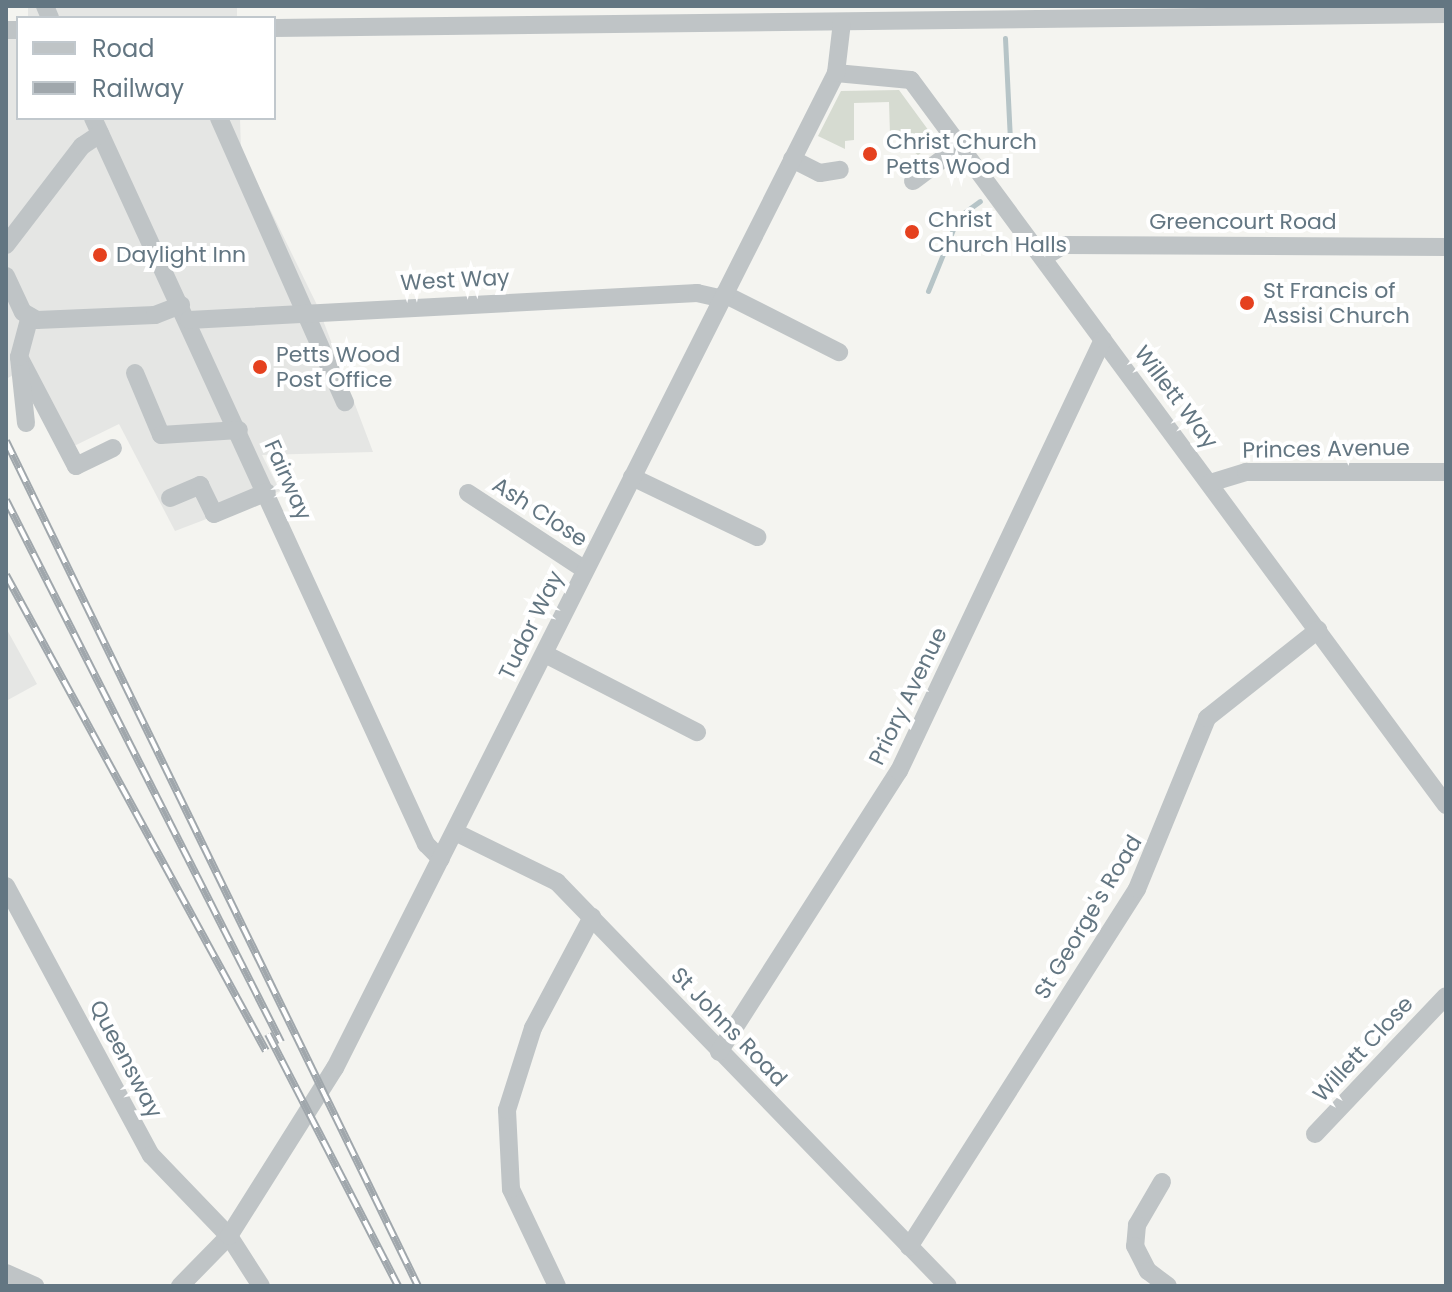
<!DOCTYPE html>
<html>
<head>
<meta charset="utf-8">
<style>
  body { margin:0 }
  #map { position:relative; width:1452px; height:1292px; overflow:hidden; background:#f4f4f0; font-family:Poppins,sans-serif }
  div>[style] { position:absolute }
  .built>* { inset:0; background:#e5e6e4; transform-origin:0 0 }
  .green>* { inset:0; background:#d6dbd1 }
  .stream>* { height:5px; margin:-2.5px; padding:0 2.5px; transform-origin:2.5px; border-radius:2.5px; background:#b6c4c7 }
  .minor>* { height:18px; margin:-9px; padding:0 9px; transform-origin:9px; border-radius:9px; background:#bfc4c6 }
  .rail>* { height:8px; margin-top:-4px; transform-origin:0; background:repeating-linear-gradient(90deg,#fff 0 15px,#a0a7ac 0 30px); box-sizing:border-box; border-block:2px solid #a0a7ac }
  .dots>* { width:22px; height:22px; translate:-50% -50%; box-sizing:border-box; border:4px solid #fff; border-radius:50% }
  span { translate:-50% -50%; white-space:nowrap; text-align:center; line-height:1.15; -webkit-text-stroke:8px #fff; paint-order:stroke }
  .poi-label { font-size:22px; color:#637682 }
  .left { translate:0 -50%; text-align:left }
  .street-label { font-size:22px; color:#637682 }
  .frame { position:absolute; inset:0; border:8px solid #637682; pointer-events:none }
  .legend { position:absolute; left:16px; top:16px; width:260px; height:104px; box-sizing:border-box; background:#fff; border:2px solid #c1c8cd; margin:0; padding:10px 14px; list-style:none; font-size:24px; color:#637682 }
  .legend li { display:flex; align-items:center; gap:16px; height:40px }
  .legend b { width:40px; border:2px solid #c1c8cd }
</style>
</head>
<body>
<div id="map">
  <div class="built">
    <i style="left:28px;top:6px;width:209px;height:13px"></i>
    <i style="clip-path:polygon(18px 32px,18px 118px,240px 118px,241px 150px,318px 307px,373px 452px,262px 455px,280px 491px,175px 531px,119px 424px,72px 447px,30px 366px,6px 379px,6px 33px)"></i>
    <i style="clip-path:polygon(6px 628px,37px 684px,6px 701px)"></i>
  </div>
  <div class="green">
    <i style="clip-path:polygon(899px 90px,937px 142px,918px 155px,890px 135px,889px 102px,854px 103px,854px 140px,845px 141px,845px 149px,818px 136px,841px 91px)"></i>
  </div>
  <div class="stream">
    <i style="left:1005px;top:38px;width:103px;rotate:87.2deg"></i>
    <i style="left:928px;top:291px;width:80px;rotate:-67.9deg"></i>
    <i style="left:958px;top:217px;width:27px;rotate:-36deg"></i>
  </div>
  <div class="minor">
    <i style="left:45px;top:6px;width:13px;rotate:67deg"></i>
    <i style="left:274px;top:28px;width:1172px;rotate:-0.68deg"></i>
    <i style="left:6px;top:30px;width:12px"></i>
    <i style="left:836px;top:73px;width:75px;rotate:5.3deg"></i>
    <i style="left:911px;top:80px;width:901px;rotate:53.58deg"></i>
    <i style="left:93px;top:118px;width:799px;rotate:65.36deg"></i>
    <i style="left:426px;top:844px;width:21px;rotate:45deg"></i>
    <i style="left:219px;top:118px;width:311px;rotate:66.1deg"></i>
    <i style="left:792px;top:159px;width:31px;rotate:27deg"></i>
    <i style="left:820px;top:173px;width:20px;rotate:-9deg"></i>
    <i style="left:913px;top:181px;width:60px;rotate:-36.9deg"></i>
    <i style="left:6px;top:245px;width:125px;rotate:-52.5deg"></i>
    <i style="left:82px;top:146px;width:22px;rotate:-34deg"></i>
    <i style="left:1044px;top:257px;width:23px;rotate:-31deg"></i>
    <i style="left:1064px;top:245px;width:382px;rotate:0.3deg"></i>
    <i style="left:6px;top:276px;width:40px;rotate:65deg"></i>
    <i style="left:23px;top:312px;width:16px;rotate:30deg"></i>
    <i style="left:37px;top:320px;width:118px;rotate:-2.4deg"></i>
    <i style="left:155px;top:315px;width:28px;rotate:-21deg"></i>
    <i style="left:724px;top:294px;width:129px;rotate:26.8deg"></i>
    <i style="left:189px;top:320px;width:509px;rotate:-3.04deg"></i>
    <i style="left:697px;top:293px;width:26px;rotate:13deg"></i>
    <i style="left:19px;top:357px;width:123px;rotate:62.4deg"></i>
    <i style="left:76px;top:466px;width:41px;rotate:-25.9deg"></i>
    <i style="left:135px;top:373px;width:67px;rotate:67.2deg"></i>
    <i style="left:161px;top:435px;width:78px;rotate:-3.7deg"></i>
    <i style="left:26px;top:423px;width:66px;rotate:-96.1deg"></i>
    <i style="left:19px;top:357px;width:42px;rotate:-75deg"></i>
    <i style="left:632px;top:477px;width:139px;rotate:25.6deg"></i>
    <i style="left:1210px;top:483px;width:38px;rotate:-17deg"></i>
    <i style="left:1246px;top:472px;width:200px"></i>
    <i style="left:468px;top:493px;width:140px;rotate:33.3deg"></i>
    <i style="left:170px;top:498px;width:33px;rotate:-23deg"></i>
    <i style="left:200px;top:485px;width:32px;rotate:64deg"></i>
    <i style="left:214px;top:514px;width:57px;rotate:-22.5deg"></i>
    <i style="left:545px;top:654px;width:171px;rotate:27.2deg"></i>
    <i style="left:455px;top:832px;width:114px;rotate:26.1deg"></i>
    <i style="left:557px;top:882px;width:562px;rotate:45.94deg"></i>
    <i style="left:6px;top:886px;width:306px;rotate:61.7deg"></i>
    <i style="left:151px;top:1155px;width:112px;rotate:46.1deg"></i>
    <i style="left:229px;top:1236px;width:59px;rotate:57.4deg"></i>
    <i style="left:719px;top:1052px;width:334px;rotate:-57.4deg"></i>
    <i style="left:899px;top:771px;width:477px;rotate:-64.7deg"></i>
    <i style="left:1315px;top:1134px;width:190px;rotate:-46.5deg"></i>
    <i style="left:1162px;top:1182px;width:50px;rotate:120.2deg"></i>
    <i style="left:1137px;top:1225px;width:21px;rotate:95deg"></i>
    <i style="left:1135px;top:1246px;width:28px;rotate:63deg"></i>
    <i style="left:1148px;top:1271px;width:25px;rotate:37deg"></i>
    <i style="left:909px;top:1247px;width:424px;rotate:-57.5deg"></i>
    <i style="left:1137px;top:889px;width:185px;rotate:-67.7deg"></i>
    <i style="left:1207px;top:718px;width:142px;rotate:-38.4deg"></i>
    <i style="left:6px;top:1273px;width:32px;rotate:24deg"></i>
    <i style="left:180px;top:1286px;width:70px;rotate:-45.6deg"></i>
    <i style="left:229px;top:1236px;width:199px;rotate:-57.8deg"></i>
    <i style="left:335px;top:1068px;width:1114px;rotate:-63.27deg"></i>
    <i style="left:836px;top:73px;width:51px;rotate:-83.3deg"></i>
    <i style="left:557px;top:1286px;width:107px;rotate:-115.4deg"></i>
    <i style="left:511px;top:1189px;width:79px;rotate:-92.9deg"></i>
    <i style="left:507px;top:1110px;width:86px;rotate:-72.4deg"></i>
    <i style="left:533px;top:1028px;width:126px;rotate:-62deg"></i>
  </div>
  <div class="rail">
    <i style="left:6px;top:441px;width:940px;rotate:64.01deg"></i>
    <i style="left:6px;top:500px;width:608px;rotate:63.1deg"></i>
    <i style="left:6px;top:575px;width:542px;rotate:61.36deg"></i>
    <i style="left:268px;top:1034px;width:284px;rotate:62.7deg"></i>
  </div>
  <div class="dots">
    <i style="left:870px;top:154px;background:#e5411f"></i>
    <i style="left:912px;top:232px;background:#e5411f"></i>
    <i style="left:100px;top:255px;background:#e5411f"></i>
    <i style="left:1247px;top:303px;background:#e5411f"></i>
    <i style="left:260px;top:367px;background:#e5411f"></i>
  </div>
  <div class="poi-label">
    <span class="left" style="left:886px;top:154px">Christ Church<br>Petts Wood</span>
    <span class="left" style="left:928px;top:232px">Christ<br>Church Halls</span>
    <span class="left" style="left:116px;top:255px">Daylight Inn</span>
    <span class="left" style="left:1263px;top:303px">St Francis of<br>Assisi Church</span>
    <span class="left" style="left:276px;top:367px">Petts Wood<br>Post Office</span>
  </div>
  <div class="street-label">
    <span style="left:1243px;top:222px">Greencourt Road</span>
    <span style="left:455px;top:280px;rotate:-3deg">West Way</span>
    <span style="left:1176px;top:397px;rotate:53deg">Willett Way</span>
    <span style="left:1326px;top:449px;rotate:-1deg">Princes Avenue</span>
    <span style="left:288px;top:480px;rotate:66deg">Fairway</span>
    <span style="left:540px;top:512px;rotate:33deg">Ash Close</span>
    <span style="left:531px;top:625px;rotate:-64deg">Tudor Way</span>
    <span style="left:908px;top:696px;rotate:-64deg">Priory Avenue</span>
    <span style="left:1088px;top:917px;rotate:-59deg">St George's Road</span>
    <span style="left:729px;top:1027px;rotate:46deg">St Johns Road</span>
    <span style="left:1363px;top:1049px;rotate:-47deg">Willett Close</span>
    <span style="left:126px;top:1059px;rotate:62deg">Queensway</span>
  </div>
  <div class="frame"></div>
  <ul class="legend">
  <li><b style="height:10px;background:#bfc4c6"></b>Road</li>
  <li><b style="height:10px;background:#a0a7ac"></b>Railway</li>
  </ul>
</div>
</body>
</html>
